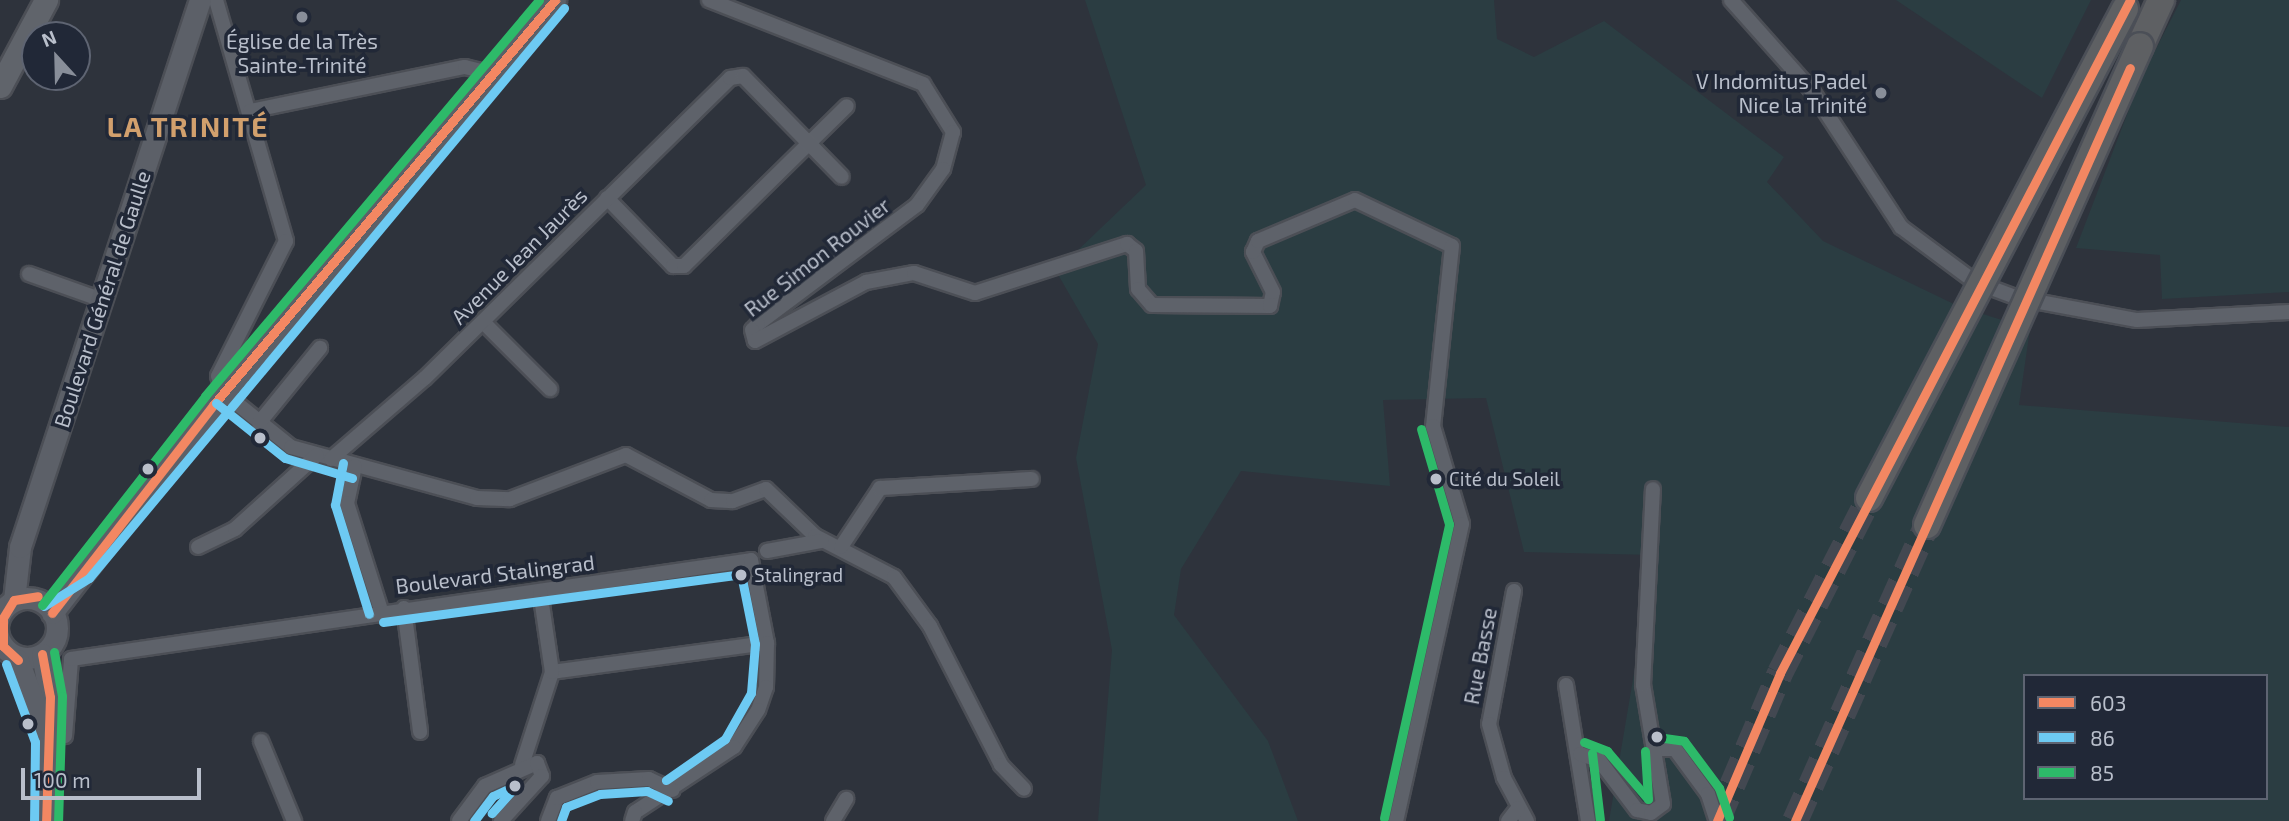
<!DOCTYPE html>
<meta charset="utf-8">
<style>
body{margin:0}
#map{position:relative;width:2289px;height:821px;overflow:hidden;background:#2e333c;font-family:"Exo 2",sans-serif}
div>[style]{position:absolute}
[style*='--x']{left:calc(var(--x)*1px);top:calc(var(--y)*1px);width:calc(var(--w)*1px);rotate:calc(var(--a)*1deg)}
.green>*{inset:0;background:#2b3d42}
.highway-tunnel>*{height:26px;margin-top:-13px;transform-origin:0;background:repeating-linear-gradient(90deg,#434851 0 26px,transparent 0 39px)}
.roads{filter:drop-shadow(2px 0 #4c4f56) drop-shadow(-2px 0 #4c4f56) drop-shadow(0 2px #4c4f56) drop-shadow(0 -2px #4c4f56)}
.street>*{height:14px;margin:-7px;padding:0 7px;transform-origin:7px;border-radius:7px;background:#5e626a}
.secondary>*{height:21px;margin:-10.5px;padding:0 10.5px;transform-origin:10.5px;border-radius:10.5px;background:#5c6068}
.secondary>.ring{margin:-10.5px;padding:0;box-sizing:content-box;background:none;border:21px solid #5c6068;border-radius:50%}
.primary>*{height:23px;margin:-11.5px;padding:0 11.5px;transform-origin:11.5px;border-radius:11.5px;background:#60646b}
.highway>*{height:26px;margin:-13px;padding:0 13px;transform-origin:13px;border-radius:13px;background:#5e6063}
.bridges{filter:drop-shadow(2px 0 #4b4f57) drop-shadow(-2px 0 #4b4f57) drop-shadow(0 2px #4b4f57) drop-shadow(0 -2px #4b4f57)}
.highway-bridge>*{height:26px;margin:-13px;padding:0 13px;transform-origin:13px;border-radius:13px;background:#5e6063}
.bus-1>*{height:9px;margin:-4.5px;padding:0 4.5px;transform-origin:4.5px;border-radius:4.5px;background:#f38762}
.bus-2>*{height:9px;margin:-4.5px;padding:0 4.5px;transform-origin:4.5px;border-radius:4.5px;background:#6dcaf3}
.bus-3>*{height:9px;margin:-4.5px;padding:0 4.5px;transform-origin:4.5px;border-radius:4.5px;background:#2dba69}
.dots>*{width:19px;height:19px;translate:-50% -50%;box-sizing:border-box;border:4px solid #212837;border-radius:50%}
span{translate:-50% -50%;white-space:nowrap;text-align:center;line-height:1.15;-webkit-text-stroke:7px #212837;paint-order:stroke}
.bus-label{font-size:19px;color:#b9bfcb}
.left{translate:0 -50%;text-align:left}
.poi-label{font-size:21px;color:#b9bfcb}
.right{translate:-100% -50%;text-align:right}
.street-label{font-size:21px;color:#b9bfcb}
.district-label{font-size:28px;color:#d2a06d;font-weight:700;letter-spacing:2px}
.legend{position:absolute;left:2023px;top:674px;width:245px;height:126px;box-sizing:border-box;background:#212837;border:2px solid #5e6472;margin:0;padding:9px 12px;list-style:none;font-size:21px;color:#b9bfcb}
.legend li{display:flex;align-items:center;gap:14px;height:35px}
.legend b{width:35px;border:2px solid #5e6472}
.north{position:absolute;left:21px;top:21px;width:70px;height:70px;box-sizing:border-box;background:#212837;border:2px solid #5e6472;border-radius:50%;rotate:338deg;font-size:19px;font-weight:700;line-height:28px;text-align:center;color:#b9bfcb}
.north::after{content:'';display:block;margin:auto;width:24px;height:32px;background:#888e99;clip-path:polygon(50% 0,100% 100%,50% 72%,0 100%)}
.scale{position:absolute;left:21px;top:768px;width:180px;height:32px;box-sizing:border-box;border:4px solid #b9bfcb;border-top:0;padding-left:9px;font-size:21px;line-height:24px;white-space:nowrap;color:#b9bfcb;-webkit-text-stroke:5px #212837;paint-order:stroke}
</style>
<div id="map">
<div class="green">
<i style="clip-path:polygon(evenodd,1085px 0,1494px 0,1497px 39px,1534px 57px,1604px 21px,1784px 157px,1767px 182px,1823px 241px,1958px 306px,2030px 329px,2019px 405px,2289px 427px,2289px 821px,1609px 821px,1654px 555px,1524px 552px,1486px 398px,1383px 400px,1390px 486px,1241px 471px,1181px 569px,1174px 615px,1268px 741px,1298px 821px,1098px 821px,1112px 650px,1076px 458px,1098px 344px,1056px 271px,1146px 185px,1085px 0,2025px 676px,2266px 676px,2266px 798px,2025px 798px,2025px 676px)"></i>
<i style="clip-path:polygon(1896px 0,2091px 0,2042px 98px)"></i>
<i style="clip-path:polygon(2181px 0,2289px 0,2289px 292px,2162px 299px,2160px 255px,2076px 248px,2141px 78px)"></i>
</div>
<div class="highway-tunnel">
<i style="--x:1717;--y:821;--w:161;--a:-66.9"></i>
<i style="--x:1780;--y:673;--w:196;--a:-63"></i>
<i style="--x:1795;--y:821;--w:324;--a:-66"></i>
</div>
<div class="roads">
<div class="street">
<i style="--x:216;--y:0;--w:251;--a:73.8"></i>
<i style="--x:286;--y:241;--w:151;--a:116.7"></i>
<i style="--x:218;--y:376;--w:18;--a:71"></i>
<i style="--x:224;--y:393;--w:86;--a:38.9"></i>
<i style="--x:291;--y:447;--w:193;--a:15.3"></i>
<i style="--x:477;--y:498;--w:33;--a:2"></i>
<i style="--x:510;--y:499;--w:124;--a:-20.8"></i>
<i style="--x:626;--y:455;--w:96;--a:27.9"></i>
<i style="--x:711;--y:500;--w:22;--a:3"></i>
<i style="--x:733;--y:501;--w:35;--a:-20"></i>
<i style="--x:766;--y:489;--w:68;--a:43.8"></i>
<i style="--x:815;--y:536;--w:89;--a:27.4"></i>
<i style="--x:894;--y:577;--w:61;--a:53.7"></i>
<i style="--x:930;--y:626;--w:156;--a:62.9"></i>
<i style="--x:1001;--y:765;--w:33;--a:46"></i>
<i style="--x:709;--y:0;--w:230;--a:21.4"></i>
<i style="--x:923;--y:84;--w:57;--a:58"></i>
<i style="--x:953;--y:132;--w:38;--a:105"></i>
<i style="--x:943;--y:169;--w:44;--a:125.8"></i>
<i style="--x:917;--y:205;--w:199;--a:143.2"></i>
<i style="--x:758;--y:324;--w:8;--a:135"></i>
<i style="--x:752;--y:330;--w:11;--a:75"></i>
<i style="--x:755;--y:341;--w:126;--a:-28"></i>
<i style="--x:866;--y:282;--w:49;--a:-10.6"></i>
<i style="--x:914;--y:273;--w:64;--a:18.2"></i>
<i style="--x:975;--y:293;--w:160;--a:-17.9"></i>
<i style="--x:1127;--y:244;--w:11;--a:38"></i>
<i style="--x:1136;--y:251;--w:38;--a:87"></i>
<i style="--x:1138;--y:289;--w:21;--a:49"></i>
<i style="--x:1152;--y:305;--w:118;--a:0.5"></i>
<i style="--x:1270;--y:306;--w:14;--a:-78"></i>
<i style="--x:1273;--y:292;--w:45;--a:-116.6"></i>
<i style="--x:1253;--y:252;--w:12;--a:-66"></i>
<i style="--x:1258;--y:241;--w:105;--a:-22.9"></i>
<i style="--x:1355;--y:200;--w:107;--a:25.4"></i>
<i style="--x:1452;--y:246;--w:181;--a:96"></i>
<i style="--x:1433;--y:426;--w:102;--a:73.5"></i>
<i style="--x:1462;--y:524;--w:304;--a:102.5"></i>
<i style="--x:1731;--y:0;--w:122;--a:48.3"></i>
<i style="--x:1812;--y:91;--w:163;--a:56.8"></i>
<i style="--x:1901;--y:227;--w:92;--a:36.6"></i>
<i style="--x:1975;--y:282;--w:46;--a:20.4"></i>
<i style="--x:2018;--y:298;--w:121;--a:10.5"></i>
<i style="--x:2137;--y:320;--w:152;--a:-3"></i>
<i style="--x:250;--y:111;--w:219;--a:-11.6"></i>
<i style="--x:465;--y:67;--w:29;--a:14"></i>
<i style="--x:607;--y:198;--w:95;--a:45.9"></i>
<i style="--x:673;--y:266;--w:11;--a:0"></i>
<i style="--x:684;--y:266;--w:228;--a:-44.5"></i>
<i style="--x:29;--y:274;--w:77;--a:19.6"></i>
<i style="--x:483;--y:322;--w:95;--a:45"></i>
<i style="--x:259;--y:423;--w:97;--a:-50.9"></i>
<i style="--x:331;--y:459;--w:124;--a:-40.8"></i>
<i style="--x:425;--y:378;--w:428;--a:-44.5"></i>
<i style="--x:730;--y:78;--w:13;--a:-9"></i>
<i style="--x:743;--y:76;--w:141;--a:45.6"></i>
<i style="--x:355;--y:466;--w:38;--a:102"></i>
<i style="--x:347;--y:503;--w:112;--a:72.4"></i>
<i style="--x:198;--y:547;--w:41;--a:-25.9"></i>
<i style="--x:235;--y:529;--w:110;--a:-42.1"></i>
<i style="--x:841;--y:547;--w:71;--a:-56.5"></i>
<i style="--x:880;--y:488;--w:152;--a:-3.4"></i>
<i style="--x:767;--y:551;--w:56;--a:-10.3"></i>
<i style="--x:1514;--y:591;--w:135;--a:100.6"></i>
<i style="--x:1489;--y:724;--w:56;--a:74.5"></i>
<i style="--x:1504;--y:778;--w:49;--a:61.9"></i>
<i style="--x:404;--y:608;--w:125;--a:82.6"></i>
<i style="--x:552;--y:672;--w:217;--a:-7.7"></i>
<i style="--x:1566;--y:685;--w:138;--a:80.8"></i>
<i style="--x:47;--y:740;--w:18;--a:-13"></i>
<i style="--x:65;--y:736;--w:77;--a:-85.5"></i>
<i style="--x:71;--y:659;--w:687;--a:-8.28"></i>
<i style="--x:751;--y:560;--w:85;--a:79.1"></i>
<i style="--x:767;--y:643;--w:44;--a:91.3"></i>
<i style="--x:766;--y:687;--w:24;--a:109"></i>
<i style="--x:758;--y:710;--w:44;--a:123"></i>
<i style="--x:734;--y:747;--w:118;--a:146.7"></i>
<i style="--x:635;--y:812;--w:9;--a:108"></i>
<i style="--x:261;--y:741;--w:87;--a:67.6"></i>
<i style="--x:1657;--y:749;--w:18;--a:0"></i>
<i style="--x:1675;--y:749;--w:56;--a:53.7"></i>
<i style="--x:1708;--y:794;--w:28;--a:72"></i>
<i style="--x:1580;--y:754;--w:20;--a:18"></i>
<i style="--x:1599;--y:760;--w:63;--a:52.8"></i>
<i style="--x:1637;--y:810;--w:14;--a:12"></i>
<i style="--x:1651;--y:813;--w:15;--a:-37"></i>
<i style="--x:1663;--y:804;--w:121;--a:-99.5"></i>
<i style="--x:1643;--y:685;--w:196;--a:-87.1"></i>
<i style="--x:522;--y:765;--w:98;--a:-72.1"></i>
<i style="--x:552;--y:672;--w:82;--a:-98.4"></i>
<i style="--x:459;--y:821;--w:44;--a:-53.4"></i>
<i style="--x:485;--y:786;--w:57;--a:-23.9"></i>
<i style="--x:537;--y:763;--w:14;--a:69"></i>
<i style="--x:542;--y:776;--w:61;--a:132.3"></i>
<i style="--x:548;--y:821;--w:25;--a:-69"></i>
<i style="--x:557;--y:798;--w:43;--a:-21.8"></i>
<i style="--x:597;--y:782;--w:52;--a:-3.3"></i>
<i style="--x:649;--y:779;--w:26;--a:25"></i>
<i style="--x:833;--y:821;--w:26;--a:-59"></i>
<i style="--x:1508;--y:821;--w:16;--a:-52"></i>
</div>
<div class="secondary">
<i class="ring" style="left:-3px;top:598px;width:39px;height:39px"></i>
<i style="--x:14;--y:600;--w:53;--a:-83.5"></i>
<i style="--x:20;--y:547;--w:576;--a:-71.79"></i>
<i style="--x:52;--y:613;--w:264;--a:-52.2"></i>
<i style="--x:214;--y:404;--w:529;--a:-49.83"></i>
<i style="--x:42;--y:654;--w:44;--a:79.5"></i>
<i style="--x:50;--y:697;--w:124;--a:91.8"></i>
<i style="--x:18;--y:660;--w:72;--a:69.5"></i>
</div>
<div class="primary">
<i style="--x:0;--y:86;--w:98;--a:-61.9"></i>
</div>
<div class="highway">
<i style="--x:2140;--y:46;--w:51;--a:-65.5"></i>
</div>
</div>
<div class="bridges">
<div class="highway-bridge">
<i style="--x:1869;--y:498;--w:552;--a:-62.37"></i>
<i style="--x:1927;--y:525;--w:524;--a:-66.03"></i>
</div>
</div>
<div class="bus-1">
<i style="--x:52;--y:613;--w:264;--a:-52.2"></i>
<i style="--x:214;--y:404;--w:529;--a:-49.83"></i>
<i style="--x:42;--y:654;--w:44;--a:79.5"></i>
<i style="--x:50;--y:697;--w:124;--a:91.8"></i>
<i style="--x:18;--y:660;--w:21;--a:-137"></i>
<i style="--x:3;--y:646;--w:28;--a:-90"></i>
<i style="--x:3;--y:618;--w:21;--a:-59"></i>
<i style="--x:14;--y:600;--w:24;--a:-9"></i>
<i style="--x:1717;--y:821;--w:161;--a:-66.9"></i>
<i style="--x:1780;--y:673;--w:759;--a:-62.52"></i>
<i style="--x:1795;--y:821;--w:824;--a:-66.02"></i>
</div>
<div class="bus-2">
<i style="--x:216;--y:403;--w:88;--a:38.6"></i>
<i style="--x:285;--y:458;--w:70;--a:16.6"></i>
<i style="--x:343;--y:463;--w:43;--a:100.8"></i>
<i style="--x:335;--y:505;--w:114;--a:72.7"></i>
<i style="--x:44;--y:606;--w:53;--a:-31.9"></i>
<i style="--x:89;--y:578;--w:742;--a:-50.19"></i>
<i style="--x:383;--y:622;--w:361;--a:-7.6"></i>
<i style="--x:741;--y:574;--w:71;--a:78.7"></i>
<i style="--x:755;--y:644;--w:49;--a:94.7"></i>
<i style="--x:751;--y:693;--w:53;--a:119.5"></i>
<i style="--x:725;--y:739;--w:72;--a:145.2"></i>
<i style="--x:6;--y:664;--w:83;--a:69.6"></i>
<i style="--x:35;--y:742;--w:79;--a:90.7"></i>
<i style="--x:474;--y:821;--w:31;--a:-53"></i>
<i style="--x:493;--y:796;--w:26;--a:-25"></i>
<i style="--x:517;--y:785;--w:38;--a:132"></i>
<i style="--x:561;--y:821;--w:15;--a:-70"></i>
<i style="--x:566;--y:807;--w:36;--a:-21"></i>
<i style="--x:600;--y:794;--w:47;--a:-3.7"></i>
<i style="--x:647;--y:791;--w:23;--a:25"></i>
</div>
<div class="bus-3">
<i style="--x:42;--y:605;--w:265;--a:-52"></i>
<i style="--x:205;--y:396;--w:518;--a:-49.85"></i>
<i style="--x:54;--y:652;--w:45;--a:79.7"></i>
<i style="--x:62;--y:696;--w:125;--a:91.8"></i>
<i style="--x:1657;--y:737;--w:27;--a:8"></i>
<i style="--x:1684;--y:741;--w:59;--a:53.3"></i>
<i style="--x:1719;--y:788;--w:31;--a:71"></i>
<i style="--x:1584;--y:742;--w:25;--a:21"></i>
<i style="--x:1607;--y:751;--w:63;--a:49.5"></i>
<i style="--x:1648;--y:799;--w:48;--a:-93.6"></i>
<i style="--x:1592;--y:753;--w:67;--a:83.2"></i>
<i style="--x:1384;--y:818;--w:301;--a:-77.5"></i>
<i style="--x:1449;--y:524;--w:99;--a:-106.4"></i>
</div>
<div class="dots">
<i style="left:302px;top:17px;background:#888e99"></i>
<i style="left:1881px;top:93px;background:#888e99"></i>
<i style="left:260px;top:438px;background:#b9bfcb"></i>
<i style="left:148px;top:469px;background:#b9bfcb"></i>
<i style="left:1436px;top:479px;background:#b9bfcb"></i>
<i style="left:741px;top:575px;background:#b9bfcb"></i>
<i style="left:28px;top:724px;background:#b9bfcb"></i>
<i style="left:1657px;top:737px;background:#b9bfcb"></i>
<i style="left:515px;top:786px;background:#b9bfcb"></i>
</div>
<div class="bus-label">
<span class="left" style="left:1449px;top:479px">Cité du Soleil</span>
<span class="left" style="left:754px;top:575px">Stalingrad</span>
</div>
<div class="poi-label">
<span style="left:302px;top:53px">Église de la Très<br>Sainte-Trinité</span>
<span class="right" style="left:1867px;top:93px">V Indomitus Padel<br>Nice la Trinité</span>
</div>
<div class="street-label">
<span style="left:519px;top:256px;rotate:-45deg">Avenue Jean Jaurès</span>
<span style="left:817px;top:257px;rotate:-38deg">Rue Simon Rouvier</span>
<span style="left:102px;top:299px;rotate:-72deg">Boulevard Général de Gaulle</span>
<span style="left:495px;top:574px;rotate:-7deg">Boulevard Stalingrad</span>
<span style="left:1480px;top:656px;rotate:-79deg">Rue Basse</span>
</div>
<div class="district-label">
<span style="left:188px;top:126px">LA TRINITÉ</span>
</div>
<ul class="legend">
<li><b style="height:9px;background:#f38762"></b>603</li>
<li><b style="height:9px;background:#6dcaf3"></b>86</li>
<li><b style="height:9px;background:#2dba69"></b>85</li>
</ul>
<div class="north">N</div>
<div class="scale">100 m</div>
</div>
